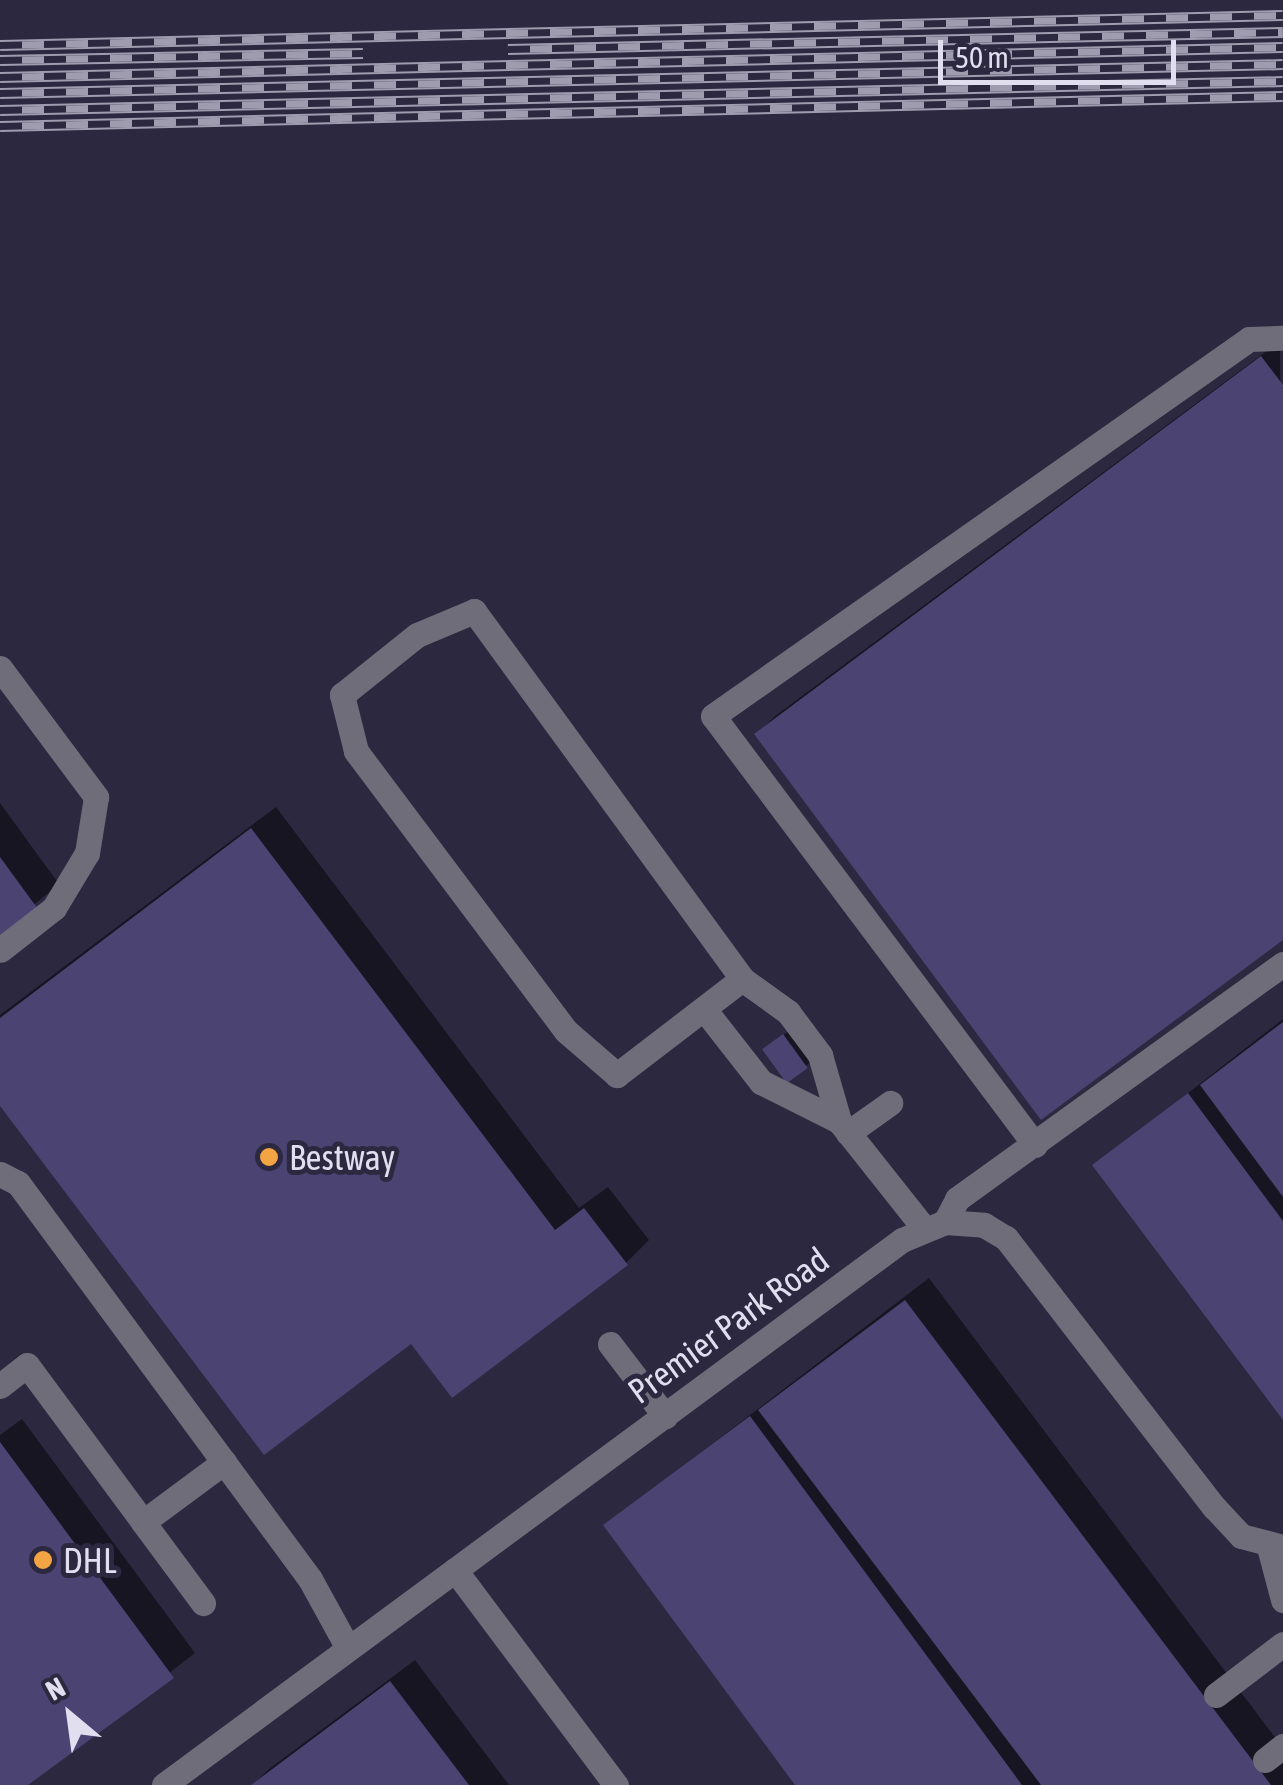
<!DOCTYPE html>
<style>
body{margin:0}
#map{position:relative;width:1283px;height:1785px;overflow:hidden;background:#2c2840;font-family:"Asap Condensed",sans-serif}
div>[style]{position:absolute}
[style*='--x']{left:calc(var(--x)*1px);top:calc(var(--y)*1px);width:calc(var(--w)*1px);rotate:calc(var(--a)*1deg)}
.shadow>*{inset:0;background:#0007}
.building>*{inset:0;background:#4b4371;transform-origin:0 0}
.minor>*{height:25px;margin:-12.5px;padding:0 12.5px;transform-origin:12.5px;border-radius:12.5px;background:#6e6d79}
.rail>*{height:11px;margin-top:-5.5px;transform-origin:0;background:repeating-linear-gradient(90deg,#2c2840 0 22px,#9e9cae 0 44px);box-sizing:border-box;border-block:2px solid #9e9cae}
.dots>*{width:28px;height:28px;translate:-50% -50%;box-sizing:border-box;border:5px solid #2c2840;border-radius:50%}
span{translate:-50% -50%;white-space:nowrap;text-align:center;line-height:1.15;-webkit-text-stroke:10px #2c2840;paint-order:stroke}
.poi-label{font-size:35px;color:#e1dfef}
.left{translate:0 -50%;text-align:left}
.street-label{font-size:35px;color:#e1dfef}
.north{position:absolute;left:20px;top:1665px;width:100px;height:100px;-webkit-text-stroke:8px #2c2840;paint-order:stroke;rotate:331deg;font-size:28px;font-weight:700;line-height:40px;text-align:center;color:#e1dfef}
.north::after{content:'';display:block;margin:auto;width:35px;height:45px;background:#e1dfef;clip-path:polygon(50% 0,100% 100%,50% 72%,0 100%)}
.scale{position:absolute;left:938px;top:40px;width:238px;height:45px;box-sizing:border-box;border:5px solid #e1dfef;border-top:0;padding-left:12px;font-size:30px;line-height:35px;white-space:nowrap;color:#e1dfef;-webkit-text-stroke:8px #2c2840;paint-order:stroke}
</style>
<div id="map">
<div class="shadow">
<i style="clip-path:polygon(1280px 341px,1283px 937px,757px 734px,775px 716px)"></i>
<i style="clip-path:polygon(0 803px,59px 884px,0 933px)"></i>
<i style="clip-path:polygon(276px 807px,579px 1208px,608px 1187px,649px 1240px,626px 1263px,411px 1341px,0 1102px,0 1015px)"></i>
<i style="clip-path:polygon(1283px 1019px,1283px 1416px,1096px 1165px)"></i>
<i style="clip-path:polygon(789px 1031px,812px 1061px,788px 1080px,770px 1045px)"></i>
<i style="clip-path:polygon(929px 1278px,1283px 1748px,1283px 1785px,798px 1785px,606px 1525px)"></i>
<i style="clip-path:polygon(22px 1419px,195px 1653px,24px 1785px,0 1785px,0 1435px)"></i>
<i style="clip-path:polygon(415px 1660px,509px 1785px,253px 1785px,269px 1769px)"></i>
</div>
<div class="building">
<i style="clip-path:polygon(1261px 356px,1283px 385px,1283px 940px,1041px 1120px,754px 734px)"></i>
<i style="clip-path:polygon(251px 828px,555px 1230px,584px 1208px,628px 1265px,452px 1398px,411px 1344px,264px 1455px,0 1106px,0 1018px)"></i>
<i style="clip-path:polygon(0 857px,38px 909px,0 936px)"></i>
<i style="clip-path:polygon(1283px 1022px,1283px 1197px,1200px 1085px)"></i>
<i style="left:783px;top:1034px;width:42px;height:26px;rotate:54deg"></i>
<i style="clip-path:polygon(1188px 1093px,1283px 1221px,1283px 1420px,1092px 1165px)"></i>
<i style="clip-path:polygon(905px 1300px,1271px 1785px,1041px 1785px,758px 1410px)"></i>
<i style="clip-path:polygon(750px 1416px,1022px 1785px,795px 1785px,603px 1525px)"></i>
<i style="clip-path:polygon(0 1442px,174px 1678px,28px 1785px,0 1785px)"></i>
<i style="clip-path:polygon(390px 1681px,469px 1785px,251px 1785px)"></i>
</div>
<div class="minor">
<i style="--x:0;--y:668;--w:161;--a:53.3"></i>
<i style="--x:96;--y:797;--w:57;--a:99.1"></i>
<i style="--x:87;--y:853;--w:64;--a:121"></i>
<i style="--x:54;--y:908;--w:68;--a:142.1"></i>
<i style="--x:742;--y:979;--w:158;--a:142.5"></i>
<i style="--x:617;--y:1075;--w:67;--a:-139.2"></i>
<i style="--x:566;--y:1031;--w:350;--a:-126.9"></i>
<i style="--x:356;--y:751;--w:58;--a:-104"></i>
<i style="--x:342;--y:695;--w:96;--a:-38.7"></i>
<i style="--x:417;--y:635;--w:62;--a:-22.8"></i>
<i style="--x:474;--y:611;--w:455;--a:53.9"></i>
<i style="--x:742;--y:979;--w:57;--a:35.7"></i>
<i style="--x:788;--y:1012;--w:54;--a:53.3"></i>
<i style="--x:820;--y:1055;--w:69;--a:73.9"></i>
<i style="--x:839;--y:1121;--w:135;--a:51.6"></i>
<i style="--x:704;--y:1009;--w:93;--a:52"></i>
<i style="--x:761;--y:1082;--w:87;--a:26.6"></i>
<i style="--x:848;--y:1133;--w:52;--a:-35.5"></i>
<i style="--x:1035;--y:1145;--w:536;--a:-126.89"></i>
<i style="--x:713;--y:716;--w:655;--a:-35.12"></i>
<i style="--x:1249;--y:339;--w:34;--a:-2"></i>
<i style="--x:0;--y:1174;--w:20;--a:27"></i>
<i style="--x:18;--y:1183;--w:492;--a:53.6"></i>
<i style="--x:310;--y:1579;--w:79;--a:61.2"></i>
<i style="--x:945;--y:1222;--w:26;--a:-62"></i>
<i style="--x:957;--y:1199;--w:402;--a:-35.8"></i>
<i style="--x:610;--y:1344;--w:91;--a:52.6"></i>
<i style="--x:0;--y:1386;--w:34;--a:-38"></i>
<i style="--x:27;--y:1365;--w:195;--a:53.5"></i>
<i style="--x:143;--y:1522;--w:101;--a:-36.5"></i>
<i style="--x:143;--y:1522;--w:101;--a:53.5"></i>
<i style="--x:1269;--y:1547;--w:55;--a:75.2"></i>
<i style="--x:455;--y:1570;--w:269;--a:53.2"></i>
<i style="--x:1216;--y:1695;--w:84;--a:-37.3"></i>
<i style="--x:1265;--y:1760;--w:23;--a:-38"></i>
<i style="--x:164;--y:1785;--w:917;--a:-36.45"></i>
<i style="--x:902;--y:1240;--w:47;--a:-22.7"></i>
<i style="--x:945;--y:1222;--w:39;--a:4"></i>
<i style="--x:984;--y:1225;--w:26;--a:31"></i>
<i style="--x:1006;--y:1238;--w:341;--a:52.3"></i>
<i style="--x:1215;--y:1508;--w:38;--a:47"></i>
<i style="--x:1241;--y:1536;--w:43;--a:14.7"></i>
</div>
<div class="rail">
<i style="--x:0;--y:45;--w:1283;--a:-1.34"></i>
<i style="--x:508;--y:49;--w:775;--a:-1.26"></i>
<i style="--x:0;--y:60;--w:363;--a:-1.1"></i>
<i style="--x:0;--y:77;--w:1283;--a:-1.34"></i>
<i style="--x:0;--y:93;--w:1283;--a:-1.29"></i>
<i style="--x:0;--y:110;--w:1283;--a:-1.29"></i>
<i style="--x:0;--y:126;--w:1283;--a:-1.34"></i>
</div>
<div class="dots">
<i style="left:269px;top:1157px;background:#f2a542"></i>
<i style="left:43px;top:1560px;background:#f2a542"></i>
</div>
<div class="poi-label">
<span class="left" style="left:289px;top:1157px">Bestway</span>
<span class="left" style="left:63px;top:1560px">DHL</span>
</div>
<div class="street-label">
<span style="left:728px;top:1325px;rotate:-36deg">Premier Park Road</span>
</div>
<div class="north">N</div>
<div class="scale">50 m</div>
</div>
